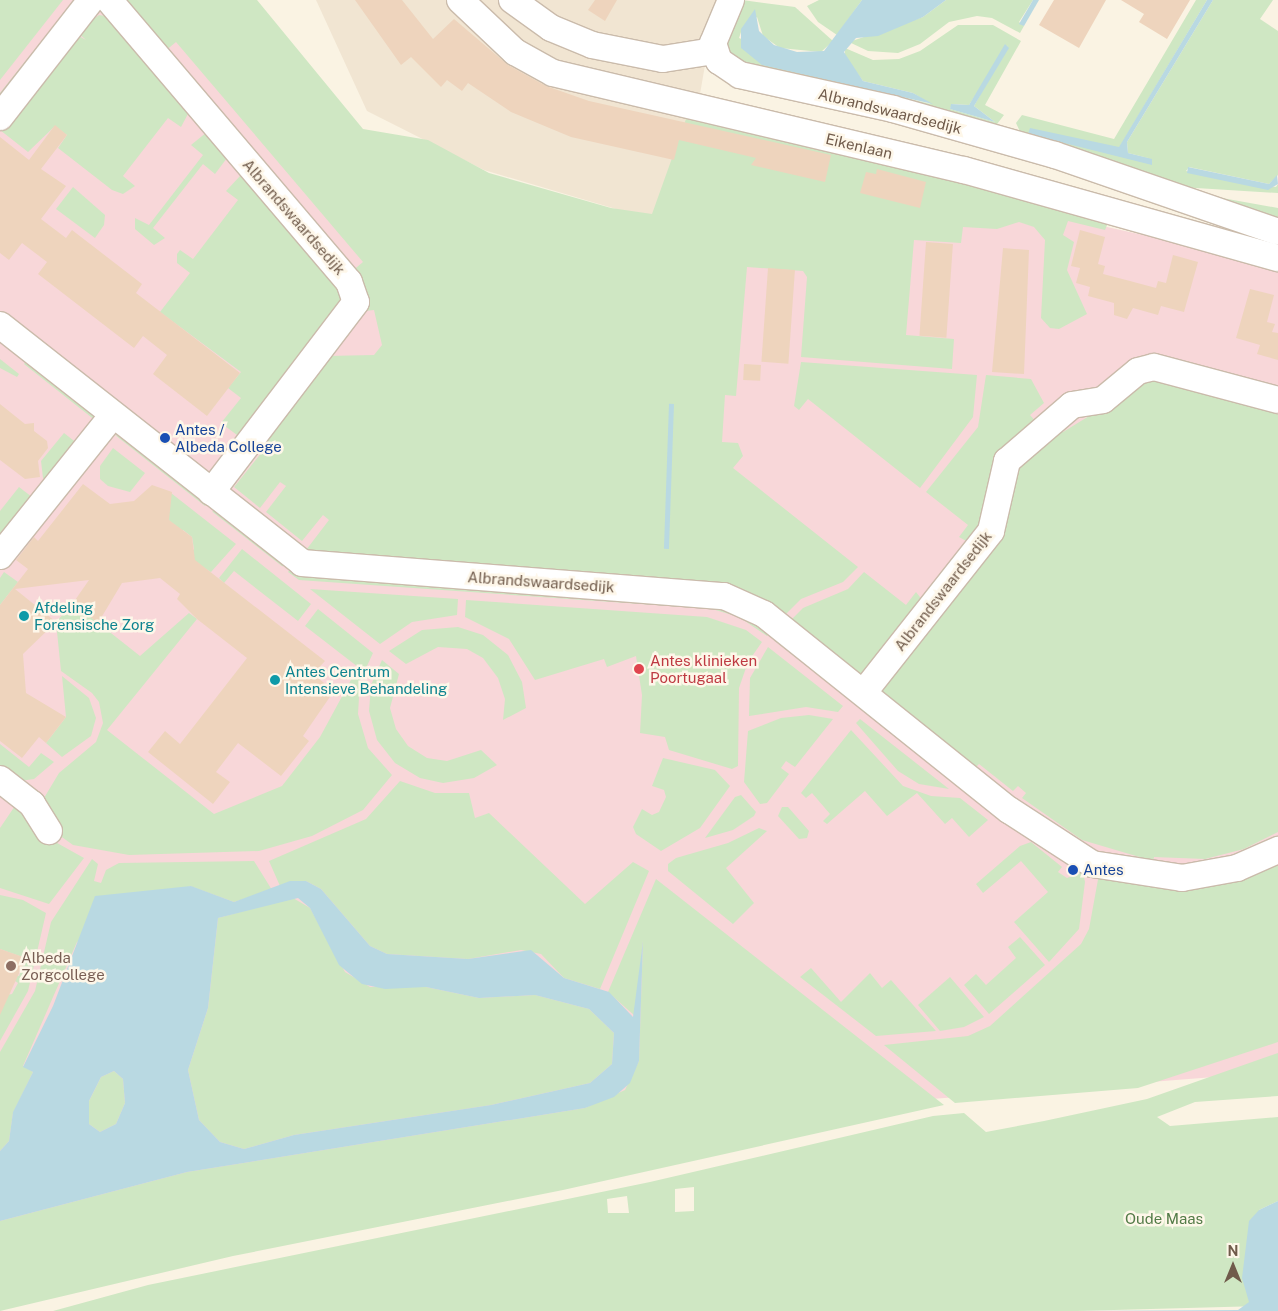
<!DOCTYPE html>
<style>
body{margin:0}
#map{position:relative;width:1278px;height:1311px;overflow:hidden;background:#faf3e3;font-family:"Public Sans",sans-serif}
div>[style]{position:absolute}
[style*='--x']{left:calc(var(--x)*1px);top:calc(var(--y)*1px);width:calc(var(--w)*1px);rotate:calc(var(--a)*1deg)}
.residential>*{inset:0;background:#f1e5d2}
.medical>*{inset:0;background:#f8d7d9}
.green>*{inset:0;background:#cfe7c3;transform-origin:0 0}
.water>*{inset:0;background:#b9d9e2;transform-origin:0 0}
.building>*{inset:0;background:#eed4bd;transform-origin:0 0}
.roads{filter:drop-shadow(1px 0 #cabbab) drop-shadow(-1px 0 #cabbab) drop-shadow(0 1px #cabbab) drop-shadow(0 -1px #cabbab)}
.minor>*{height:26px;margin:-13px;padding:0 13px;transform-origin:13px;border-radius:13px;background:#fff}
.dots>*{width:14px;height:14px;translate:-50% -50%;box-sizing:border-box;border:2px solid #fef7e9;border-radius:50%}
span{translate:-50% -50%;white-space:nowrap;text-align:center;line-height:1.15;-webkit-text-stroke:5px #fef7e9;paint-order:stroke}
.street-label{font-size:15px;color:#705b4b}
.transit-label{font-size:15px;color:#164399}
.left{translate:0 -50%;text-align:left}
.culture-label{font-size:15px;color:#0d838f}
.health-label{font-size:15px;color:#be3a42}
.education-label{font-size:15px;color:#785e54}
.park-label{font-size:15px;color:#537b47}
.north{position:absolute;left:1208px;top:1241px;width:50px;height:50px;-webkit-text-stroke:4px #fef7e9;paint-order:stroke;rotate:0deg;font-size:14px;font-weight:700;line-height:20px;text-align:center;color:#705b4b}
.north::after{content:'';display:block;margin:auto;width:18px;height:22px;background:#705b4b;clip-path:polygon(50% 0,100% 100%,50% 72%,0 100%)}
</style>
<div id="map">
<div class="residential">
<i style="clip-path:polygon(316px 0,727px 0,712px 25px,684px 186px,653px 220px,484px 170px,367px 111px)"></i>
</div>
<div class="medical">
<i style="clip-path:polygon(0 0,255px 0,365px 136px,653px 228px,972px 197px,1278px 265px,1278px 1072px,817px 1108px,0 1284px)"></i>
</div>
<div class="green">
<i style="clip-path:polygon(0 0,63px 0,0 80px)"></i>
<i style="clip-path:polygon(74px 0,80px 0,0 97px,0 93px)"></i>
<i style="clip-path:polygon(122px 0,257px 0,363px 129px,428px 140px,489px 173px,611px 208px,652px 214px,686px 119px,1110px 218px,1105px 230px,1068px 221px,1063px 235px,1074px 242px,1067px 270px,1087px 314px,1059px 329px,1050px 328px,1041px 318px,1045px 240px,1034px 227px,1019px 222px,997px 229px,963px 227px,961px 243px,914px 240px,906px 335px,954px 339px,952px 369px,801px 357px,807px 277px,803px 271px,747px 267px,736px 396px,725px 395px,722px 442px,738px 443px,743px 456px,733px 468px,858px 567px,843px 582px,801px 599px,782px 618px,763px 604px,303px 554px,329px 520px,323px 515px,302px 541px,266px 512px,286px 486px,280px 482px,260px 508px,234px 487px,262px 452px,254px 445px,326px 356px,374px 355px,382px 345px,374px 310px,365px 311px,351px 272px,363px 262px,176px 42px,164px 52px)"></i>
<i style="clip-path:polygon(evenodd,742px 0,795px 7px,833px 41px,821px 52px,780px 48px,763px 36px,757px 17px,742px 29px,739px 38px,849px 84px,931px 104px,913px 93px,863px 81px,845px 56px,845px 48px,873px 60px,899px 59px,920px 51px,958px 25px,993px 25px,1021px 41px,985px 105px,1004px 115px,994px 128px,736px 61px,726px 47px,726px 29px,742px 0,1008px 45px,974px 106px,995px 122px,950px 109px,952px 104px,969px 105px,1008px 45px)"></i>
<i style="clip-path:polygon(819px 0,862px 0,837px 35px,818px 22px,807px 6px)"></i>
<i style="clip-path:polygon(946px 0,1033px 0,1019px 22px,1024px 26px,1020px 33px,992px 18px,977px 16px,949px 22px,920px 44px,898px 53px,868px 51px,849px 42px,923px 17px)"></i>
<i style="clip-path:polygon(1196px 0,1207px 0,1119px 148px,1027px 132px,1152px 159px,1128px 153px,1127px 142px,1213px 0,1273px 0,1260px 19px,1278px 31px,1278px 175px,1269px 184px,1189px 167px,1186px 171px,1276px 187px,1278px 184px,1278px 193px,1180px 187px,1023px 138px,1016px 123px,1022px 115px,1114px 139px)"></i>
<i style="clip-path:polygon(99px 15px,105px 16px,189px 112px,181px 127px,168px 118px,123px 176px,135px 186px,123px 194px,112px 190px,58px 148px,67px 135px,55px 126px,28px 152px,0 130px,75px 34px,86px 40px,77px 32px)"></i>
<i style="clip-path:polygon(207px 132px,227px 158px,215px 174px,203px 164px,153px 228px,165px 238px,154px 245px,135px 229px,135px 218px,149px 225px,203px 155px,191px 145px)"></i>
<i style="clip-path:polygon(241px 175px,345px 290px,348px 302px,241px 438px,221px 423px,241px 398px,228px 388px,241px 372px,160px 312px,190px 273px,177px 263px,177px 254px,180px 250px,193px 259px,238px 200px,226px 191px)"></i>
<i style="clip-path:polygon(73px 187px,105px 215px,104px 225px,95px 238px,56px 209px)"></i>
<i style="clip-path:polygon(1211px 196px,1278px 208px,1278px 221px)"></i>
<i style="clip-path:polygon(0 359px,19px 374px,17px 377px,0 368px)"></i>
<i style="clip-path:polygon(28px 359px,96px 412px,96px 421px,24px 364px)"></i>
<i style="clip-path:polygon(801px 362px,977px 375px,973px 417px,920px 488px,808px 399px,799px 410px,794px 406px)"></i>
<i style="clip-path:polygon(986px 375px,1031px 379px,1044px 403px,1030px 415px,1038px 424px,995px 461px,988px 522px,968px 542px,959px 537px,968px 525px,926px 492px,978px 427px)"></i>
<i style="clip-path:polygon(1143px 375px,1278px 406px,1278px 832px,1244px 849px,1205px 859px,1154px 857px,1153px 861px,1082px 840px,1022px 798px,1026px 793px,1018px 786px,1013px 791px,979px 764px,974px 769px,879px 695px,955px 597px,1007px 481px,1052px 432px,1063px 432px,1112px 402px)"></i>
<i style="clip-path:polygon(64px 433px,78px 444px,49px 483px,43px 478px,41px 461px)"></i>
<i style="clip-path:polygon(115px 435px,126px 437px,209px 502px,205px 506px)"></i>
<i style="clip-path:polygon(113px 448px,145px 473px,130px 492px,108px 486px,100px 479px,100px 466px)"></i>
<i style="clip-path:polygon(19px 487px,32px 497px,0 538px,0 511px)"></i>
<i style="clip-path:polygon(171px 493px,236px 544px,211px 572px,187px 558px,194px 549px,192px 537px,183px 530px,177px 538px,171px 533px,167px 505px)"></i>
<i style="left:216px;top:507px;width:89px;height:6px;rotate:38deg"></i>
<i style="clip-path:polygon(242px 549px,311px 604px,298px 621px,234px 571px,224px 583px,219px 578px)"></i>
<i style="clip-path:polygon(292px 567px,716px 604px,771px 631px,767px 636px,739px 617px,712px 609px,299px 580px,288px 572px)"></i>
<i style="clip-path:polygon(4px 572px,18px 582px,0 605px,0 578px)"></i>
<i style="clip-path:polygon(864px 572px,906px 605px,916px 592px,923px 601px,864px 680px,788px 623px,803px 608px,848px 589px)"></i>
<i style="clip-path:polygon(310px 589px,458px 599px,457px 615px,412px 622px,380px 644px)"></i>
<i style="clip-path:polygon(466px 600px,707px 617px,746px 630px,762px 642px,748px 662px,739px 688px,738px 766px,732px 769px,669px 750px,665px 737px,640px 733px,642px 695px,636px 656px,607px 667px,604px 659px,535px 680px,509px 639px,465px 617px)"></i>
<i style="clip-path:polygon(73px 603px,140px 656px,189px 613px,197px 619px,107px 730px,214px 814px,282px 786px,320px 737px,358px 667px,305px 626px,318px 609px,373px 653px,360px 681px,358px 714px,368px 748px,392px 775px,363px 810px,312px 836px,259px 851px,129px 855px,73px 845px,59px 835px,44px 798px,59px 773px,96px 742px,103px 723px,99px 702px,92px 693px,61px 671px,56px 622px)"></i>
<i style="clip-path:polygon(458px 627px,483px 635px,508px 655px,522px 682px,526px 708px,503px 720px,505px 699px,498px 678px,483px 658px,467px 649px,438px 647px,406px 664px,389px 651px,422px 630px)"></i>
<i style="left:778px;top:636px;width:94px;height:6px;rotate:38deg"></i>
<i style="clip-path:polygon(768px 647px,843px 706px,838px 712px,806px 707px,749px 716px,750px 678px)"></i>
<i style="clip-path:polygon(382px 660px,399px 674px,390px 708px,396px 729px,408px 746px,427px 758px,447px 761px,481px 750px,497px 765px,474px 778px,443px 783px,420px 778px,395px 763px,377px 740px,369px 711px,371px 685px)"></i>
<i style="clip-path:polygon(62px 676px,89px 698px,96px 718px,91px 736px,62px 757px,46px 743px,66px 717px)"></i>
<i style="clip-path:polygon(809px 715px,833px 719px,795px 767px,786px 761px,781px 768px,789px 774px,767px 803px,760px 804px,744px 782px,748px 731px,781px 718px)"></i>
<i style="clip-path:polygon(860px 719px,949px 789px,919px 784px,898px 771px,856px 723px)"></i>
<i style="clip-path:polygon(851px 730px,903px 786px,931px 796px,960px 798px,988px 820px,969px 837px,952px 818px,945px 824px,917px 793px,887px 816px,865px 791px,827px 824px,823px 821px,830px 814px,812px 793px,806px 798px,801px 793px)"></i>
<i style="clip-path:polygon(0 744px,29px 767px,41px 753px,54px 762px,34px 779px,20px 781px,0 768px)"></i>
<i style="clip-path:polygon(663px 758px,715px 770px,730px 786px,700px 828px,661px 851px,636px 834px,633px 827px,642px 809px,652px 815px,659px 812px,666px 797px,664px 790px,652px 786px)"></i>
<i style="clip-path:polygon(400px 781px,435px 793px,469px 793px,475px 818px,489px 813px,585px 904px,633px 862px,649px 871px,600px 989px,564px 978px,541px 954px,521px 950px,468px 959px,387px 954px,370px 946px,321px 889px,306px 881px,280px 886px,269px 861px,366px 819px)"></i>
<i style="clip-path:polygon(741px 795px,756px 812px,754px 816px,733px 830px,705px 838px,735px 797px)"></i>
<i style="clip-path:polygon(17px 803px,32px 829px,84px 858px,49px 904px,0 888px,0 828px)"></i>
<i style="clip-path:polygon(782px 807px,788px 807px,809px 831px,807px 838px,799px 839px,778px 816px)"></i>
<i style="clip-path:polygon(759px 828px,767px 831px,726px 868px,754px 903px,733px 924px,668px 871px,668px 864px,676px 858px,728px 843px)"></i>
<i style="clip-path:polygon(1031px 842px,1062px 867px,1058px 872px,1067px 878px,1083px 872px,1085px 882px,1079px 929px,1049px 962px,1014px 922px,1048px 892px,1021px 861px,983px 893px,976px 884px,1020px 846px)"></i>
<i style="clip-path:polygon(92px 859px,98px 864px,94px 881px,101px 883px,106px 870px,119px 863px,254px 861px,272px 890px,234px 902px,190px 886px,77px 942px,23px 1066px,33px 1072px,13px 1113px,9px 1141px,0 1151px,0 1052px,35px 991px,51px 922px)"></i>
<i style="clip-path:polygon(1278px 859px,1278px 1042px,1138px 1088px,955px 1103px,884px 1045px,968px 1036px,990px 1026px,1081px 944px,1089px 929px,1099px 874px)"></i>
<i style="clip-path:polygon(656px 879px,944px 1105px,563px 1190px,233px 1256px,0 1311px,0 1221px,187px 1172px,585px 1108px,625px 1090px,639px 1061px,643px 941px,635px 1016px,608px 992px)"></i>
<i style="clip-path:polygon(0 895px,23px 900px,46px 913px,28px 991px,0 1041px,0 996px,12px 994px,18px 983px,12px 979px,14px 975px,19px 976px,25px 958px,0 949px)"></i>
<i style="clip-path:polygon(293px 898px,310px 908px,345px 972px,370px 987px,426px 987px,479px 998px,535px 995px,589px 1009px,614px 1033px,612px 1064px,590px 1083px,491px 1105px,294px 1135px,244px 1149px,220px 1142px,199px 1120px,188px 1070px,208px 1008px,218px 918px)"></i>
<i style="clip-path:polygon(1020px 937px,1045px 965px,989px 1014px,964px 985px,976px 974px,986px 985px,1016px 958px,1008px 947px)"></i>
<i style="clip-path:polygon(811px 968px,841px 1002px,870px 973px,882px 988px,891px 980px,936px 1031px,876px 1036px,800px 977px)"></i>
<i style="clip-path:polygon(950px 977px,984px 1017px,964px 1027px,940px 1031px,918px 1005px)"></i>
<i style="clip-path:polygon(evenodd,1278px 1053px,1278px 1096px,1195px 1102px,1157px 1117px,1170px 1126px,1278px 1117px,1278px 1201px,1259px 1210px,1261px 1306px,1077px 1311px,53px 1311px,148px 1285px,650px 1182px,933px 1116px,964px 1113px,986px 1132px,1044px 1121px,1147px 1099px,1278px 1053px,694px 1187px,694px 1211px,675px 1212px,675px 1189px,694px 1187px,1278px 1053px,627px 1196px,629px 1213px,608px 1213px,607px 1199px,627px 1196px)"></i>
<i style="clip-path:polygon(114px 1071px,123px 1079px,125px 1103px,116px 1124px,100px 1132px,89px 1124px,89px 1101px,101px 1077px)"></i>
</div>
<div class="water">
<i style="clip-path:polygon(862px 0,946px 0,923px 17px,878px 36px,856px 38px,844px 52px,863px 81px,913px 93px,933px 104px,762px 65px,741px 48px,741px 29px,755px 9px,759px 31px,774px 45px,797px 52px,824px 51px)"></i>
<i style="clip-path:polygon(1033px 0,1039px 0,1024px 26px,1019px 24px)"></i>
<i style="clip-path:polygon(1207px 0,1213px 0,1127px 142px,1128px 153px,1152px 159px,1152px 165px,1028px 134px,1030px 128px,1119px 147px)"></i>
<i style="clip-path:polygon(1005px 44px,1009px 48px,974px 106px,995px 122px,950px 109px,951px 104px,969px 105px)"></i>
<i style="clip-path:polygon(1188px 167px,1269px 184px,1277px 175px,1278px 184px,1268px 190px,1187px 173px)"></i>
<i style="left:674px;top:404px;width:145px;height:5px;rotate:92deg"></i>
<i style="clip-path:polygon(evenodd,290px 881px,306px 881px,321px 889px,370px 946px,387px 954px,468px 959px,531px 950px,564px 978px,609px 992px,633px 1017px,643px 941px,639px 1061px,630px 1083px,614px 1097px,585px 1108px,187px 1172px,0 1221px,0 1151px,9px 1141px,13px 1112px,33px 1072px,23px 1067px,53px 1006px,95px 896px,191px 886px,234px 902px,290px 881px,298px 898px,310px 908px,339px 965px,362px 984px,385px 989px,426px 987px,479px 998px,535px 995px,589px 1009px,614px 1033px,612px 1064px,590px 1083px,491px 1105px,294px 1135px,244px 1149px,220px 1142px,199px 1120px,188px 1070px,208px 1008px,218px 918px,298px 898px,290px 881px,114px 1071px,123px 1079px,125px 1103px,116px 1124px,100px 1132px,89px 1124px,89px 1101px,101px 1077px,114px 1071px)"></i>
<i style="clip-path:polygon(1278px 1201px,1278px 1311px,1077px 1311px,1238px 1310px,1249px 1302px,1242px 1278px,1249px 1221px,1259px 1210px)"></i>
</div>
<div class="building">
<i style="clip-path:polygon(355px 0,402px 0,433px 39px,454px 19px,508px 65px,546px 86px,589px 101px,831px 155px,825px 182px,751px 165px,756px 158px,679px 140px,674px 160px,571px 137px,511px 112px,468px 83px,462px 91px,447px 80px,441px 87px,411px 57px,401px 65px)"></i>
<i style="clip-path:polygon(595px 0,617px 0,605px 21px,588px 10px)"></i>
<i style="clip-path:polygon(1054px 0,1106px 0,1079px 48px,1039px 25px)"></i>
<i style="clip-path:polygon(1121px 0,1190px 0,1167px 39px,1139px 22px,1144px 14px)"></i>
<i style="clip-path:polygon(55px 125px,67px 135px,41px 169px,66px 186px,41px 219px,66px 238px,72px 230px,142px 284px,136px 293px,240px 373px,207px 416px,153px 374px,167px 355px,143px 336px,134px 348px,38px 274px,47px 262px,22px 243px,9px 260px,0 253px,0 137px,29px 160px)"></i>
<i style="clip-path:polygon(877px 169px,926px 182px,920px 208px,860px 193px,866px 172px,876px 174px)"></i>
<i style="clip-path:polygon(1080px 230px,1105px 237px,1098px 264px,1105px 266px,1103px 274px,1130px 281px,1156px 288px,1158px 281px,1166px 283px,1173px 255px,1198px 262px,1184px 312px,1161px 306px,1158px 315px,1133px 308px,1127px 319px,1114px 315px,1114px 303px,1088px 296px,1090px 287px,1076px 283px,1080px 268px,1071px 266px)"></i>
<i style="left:926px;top:242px;width:27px;height:94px;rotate:4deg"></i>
<i style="clip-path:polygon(1003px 248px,1029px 250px,1024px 374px,992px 372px)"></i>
<i style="left:768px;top:268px;width:27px;height:94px;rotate:4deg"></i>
<i style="clip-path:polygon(1250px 289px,1274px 295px,1267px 322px,1275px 324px,1272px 332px,1278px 333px,1278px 360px,1257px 354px,1260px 345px,1236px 338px)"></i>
<i style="left:744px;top:364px;width:17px;height:16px;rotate:3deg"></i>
<i style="clip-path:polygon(0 404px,25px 424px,34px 423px,34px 431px,47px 441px,48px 448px,38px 461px,40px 477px,25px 479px,0 460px)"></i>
<i style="clip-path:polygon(83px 484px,110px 504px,134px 501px,152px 485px,172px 492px,169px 520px,192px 537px,195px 560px,325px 661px,313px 674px,334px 691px,303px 736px,309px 741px,281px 776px,238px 743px,216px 772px,230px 782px,213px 804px,148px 752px,165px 731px,180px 744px,247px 658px,197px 619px,177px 599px,180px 594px,160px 578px,122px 583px,98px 623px,73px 603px,89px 580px,15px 589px,56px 622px,23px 654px,26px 693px,66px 717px,46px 743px,39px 737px,22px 758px,0 741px,0 605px,28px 569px,16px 560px,34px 537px,38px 541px)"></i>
<i style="clip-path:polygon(0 949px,26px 958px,0 1015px)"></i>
</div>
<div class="roads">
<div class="minor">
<i style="--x:109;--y:0;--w:370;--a:49.6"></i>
<i style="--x:349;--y:282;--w:21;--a:71"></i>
<i style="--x:356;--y:302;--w:239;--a:127.3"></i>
<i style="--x:460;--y:0;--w:76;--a:43.4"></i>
<i style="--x:515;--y:52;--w:43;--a:28.9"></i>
<i style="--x:553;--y:73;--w:422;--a:13.3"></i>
<i style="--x:964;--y:170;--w:326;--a:15.7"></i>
<i style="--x:512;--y:0;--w:48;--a:35.7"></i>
<i style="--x:551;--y:28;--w:44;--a:22.5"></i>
<i style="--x:592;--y:45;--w:72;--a:11.2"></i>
<i style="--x:663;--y:59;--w:52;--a:-8.9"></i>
<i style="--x:731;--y:0;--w:47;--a:112.7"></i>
<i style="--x:713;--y:43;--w:19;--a:72"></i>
<i style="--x:719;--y:61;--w:25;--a:34"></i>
<i style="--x:740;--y:75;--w:157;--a:12.5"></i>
<i style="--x:893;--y:109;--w:168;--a:15.9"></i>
<i style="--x:1055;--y:155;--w:236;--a:19"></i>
<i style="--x:0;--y:117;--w:148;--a:-52.1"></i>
<i style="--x:0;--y:325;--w:385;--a:38.2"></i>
<i style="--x:302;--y:563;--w:423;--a:4.5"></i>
<i style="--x:724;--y:596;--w:44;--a:24.2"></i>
<i style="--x:764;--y:614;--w:314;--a:38.7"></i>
<i style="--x:1009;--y:810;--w:99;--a:33"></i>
<i style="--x:1092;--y:864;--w:91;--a:8.8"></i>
<i style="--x:1182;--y:878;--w:56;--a:-10.3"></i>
<i style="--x:1237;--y:868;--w:45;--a:-23.7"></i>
<i style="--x:0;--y:556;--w:181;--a:-51.3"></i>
<i style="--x:864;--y:692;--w:205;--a:-51.7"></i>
<i style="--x:991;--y:531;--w:72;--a:-77.1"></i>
<i style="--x:1007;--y:461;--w:86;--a:-40.7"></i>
<i style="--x:1072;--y:405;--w:31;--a:-9"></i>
<i style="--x:1103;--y:400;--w:45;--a:-39.6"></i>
<i style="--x:1138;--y:371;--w:16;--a:-14"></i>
<i style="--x:1154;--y:367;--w:128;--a:14.9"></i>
<i style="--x:0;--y:779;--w:41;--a:38"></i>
<i style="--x:32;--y:804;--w:32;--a:58"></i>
</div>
</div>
<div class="dots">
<i style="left:165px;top:438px;background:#1a4fb4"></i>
<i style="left:24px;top:616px;background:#0f9aa8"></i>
<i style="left:639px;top:669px;background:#e0444e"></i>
<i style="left:275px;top:680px;background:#0f9aa8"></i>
<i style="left:1073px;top:870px;background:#1a4fb4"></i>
<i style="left:11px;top:966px;background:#8d6e63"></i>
</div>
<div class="street-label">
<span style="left:890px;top:111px;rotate:14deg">Albrandswaardsedijk</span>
<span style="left:859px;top:146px;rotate:13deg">Eikenlaan</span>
<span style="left:294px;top:217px;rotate:49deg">Albrandswaardsedijk</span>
<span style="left:541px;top:582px;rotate:4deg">Albrandswaardsedijk</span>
<span style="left:943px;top:591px;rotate:-52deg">Albrandswaardsedijk</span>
</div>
<div class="transit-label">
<span class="left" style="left:175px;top:438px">Antes /<br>Albeda College</span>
<span class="left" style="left:1083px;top:870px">Antes</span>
</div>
<div class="culture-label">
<span class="left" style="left:34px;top:616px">Afdeling<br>Forensische Zorg</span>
<span class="left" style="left:285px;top:680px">Antes Centrum<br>Intensieve Behandeling</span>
</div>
<div class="health-label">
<span class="left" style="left:650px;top:669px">Antes klinieken<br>Poortugaal</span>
</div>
<div class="education-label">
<span class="left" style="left:21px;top:966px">Albeda<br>Zorgcollege</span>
</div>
<div class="park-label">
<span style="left:1164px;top:1219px">Oude Maas</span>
</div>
<div class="north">N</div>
</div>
